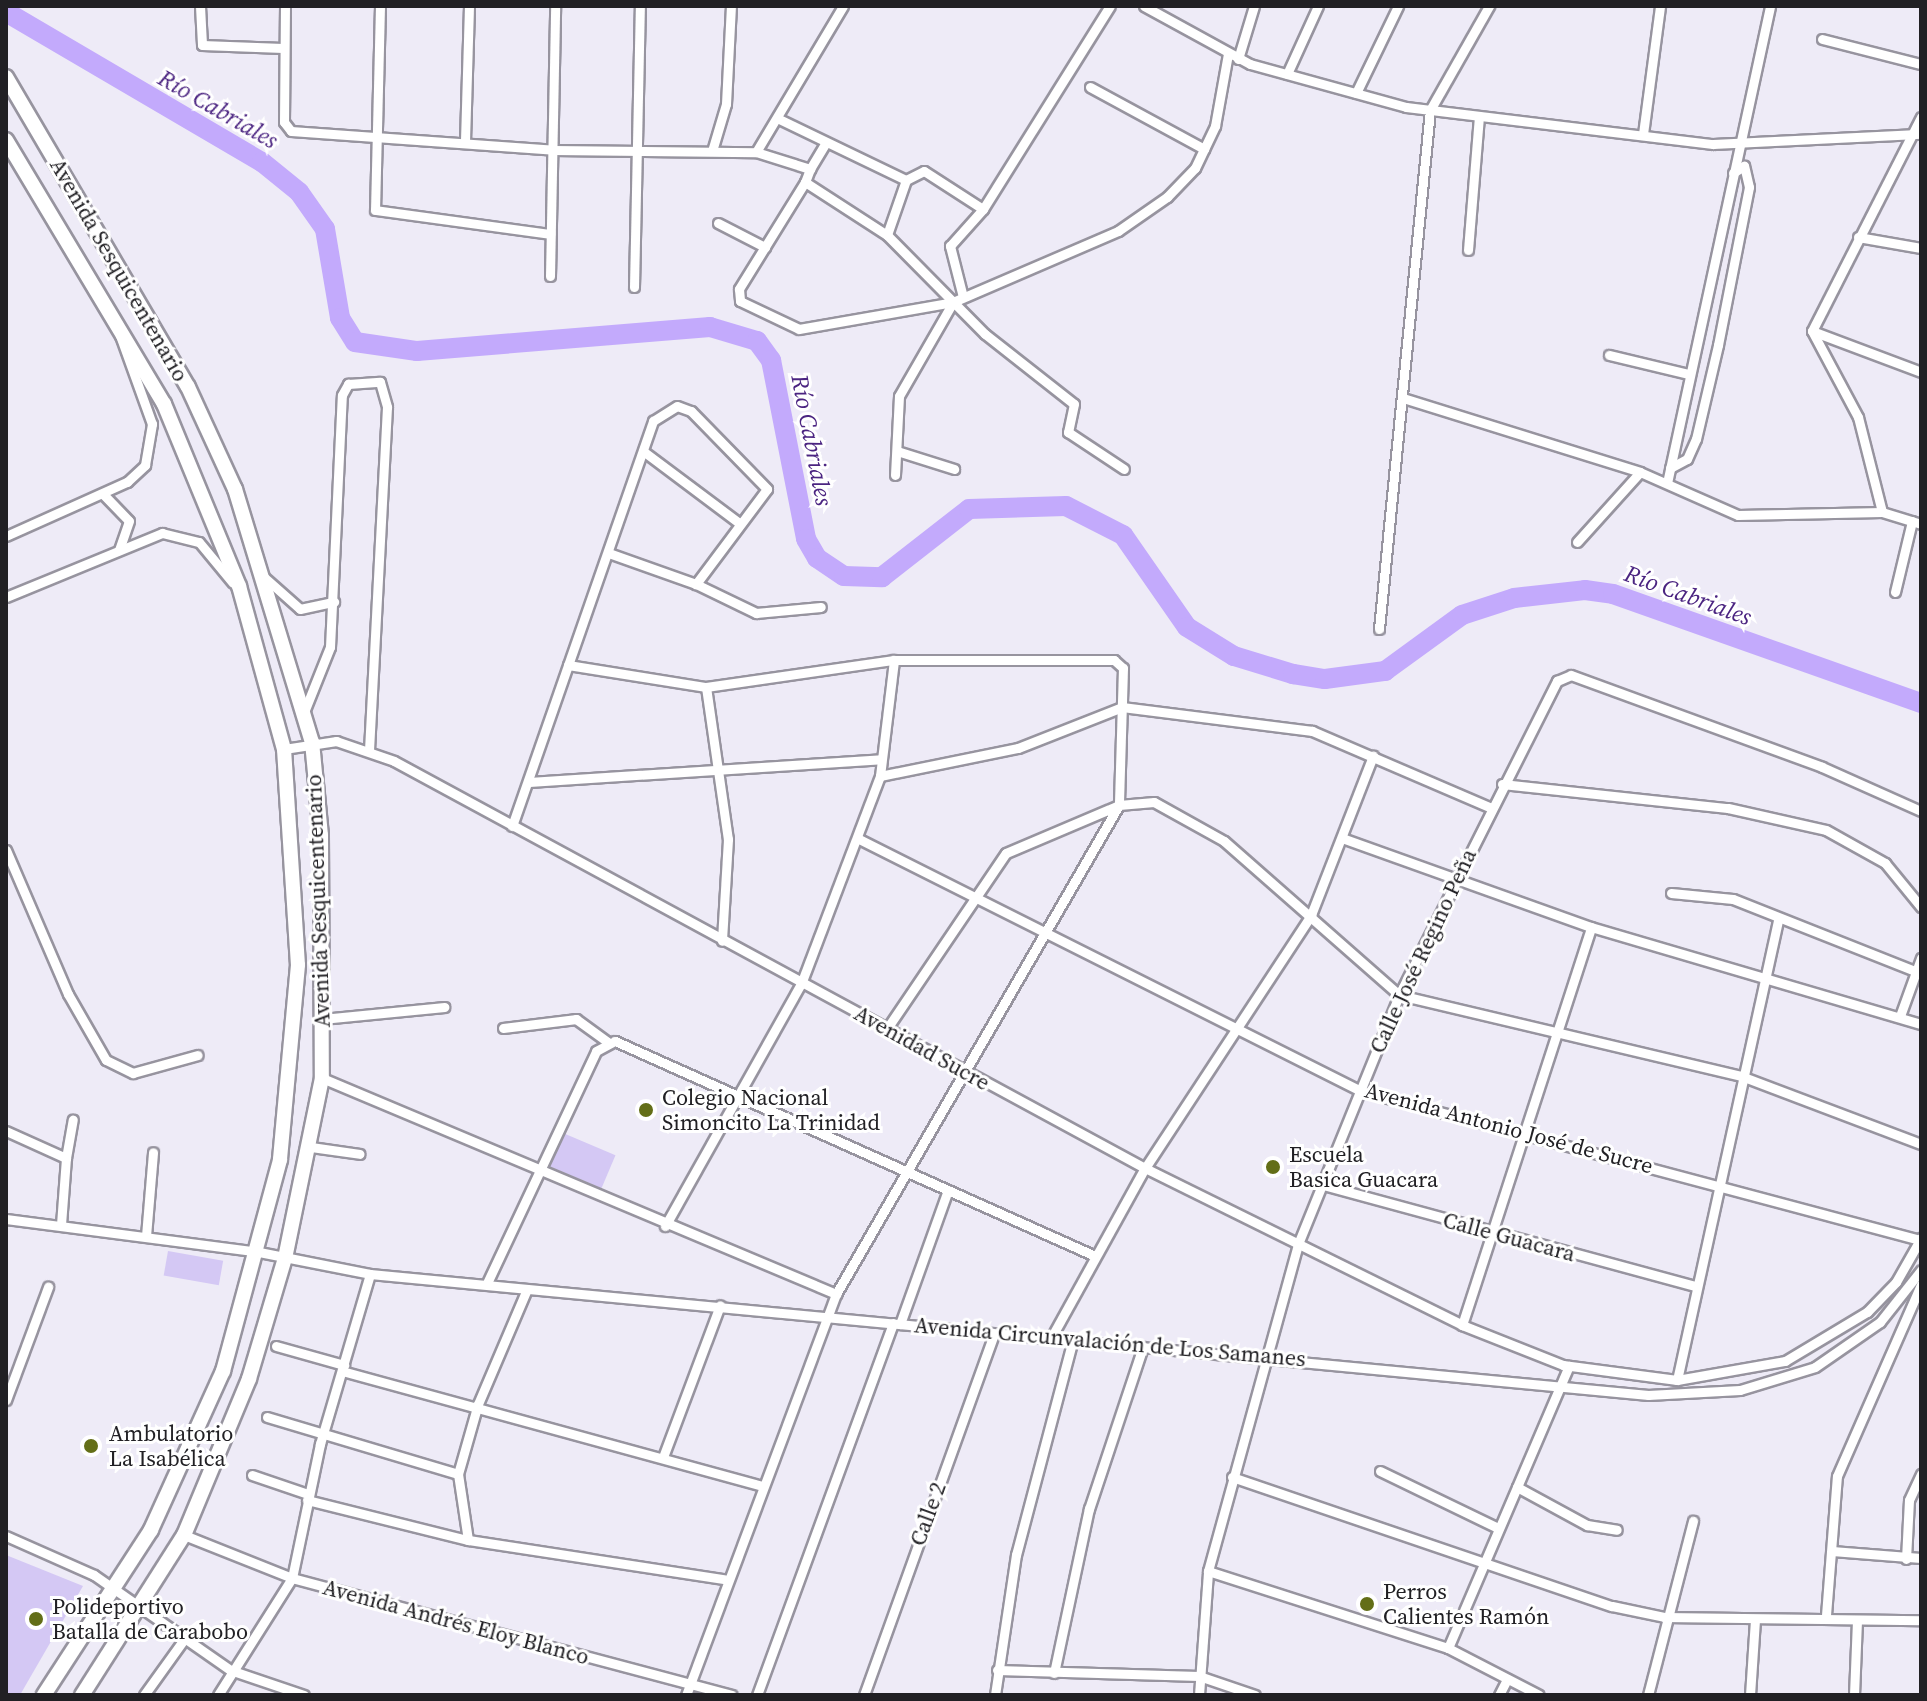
<!DOCTYPE html>
<meta charset="utf-8">
<style>
body{margin:0}
#map{position:relative;width:1927px;height:1701px;overflow:hidden;background:#eeebf7;font-family:"Source Serif 4",serif}
div>[style]{position:absolute}
[style*='--x']{left:calc(var(--x)*1px);top:calc(var(--y)*1px);width:calc(var(--w)*1px);rotate:calc(var(--a)*1deg)}
.green>*{inset:0;background:#d4c8f4;transform-origin:0 0}
.river>*{height:20px;margin:-10px;padding:0 10px;transform-origin:10px;border-radius:10px;background:#c3aafc}
.roads{filter:drop-shadow(2px 0 #97949f) drop-shadow(-2px 0 #97949f) drop-shadow(0 2px #97949f) drop-shadow(0 -2px #97949f)}
.minor>*{height:9px;margin:-4.5px;padding:0 4.5px;transform-origin:4.5px;border-radius:4.5px;background:#fff}
.secondary>*{height:14px;margin:-7px;padding:0 7px;transform-origin:7px;border-radius:7px;background:#fff}
.dots>*{width:22px;height:22px;translate:-50% -50%;box-sizing:border-box;border:4px solid #fff;border-radius:50%}
span{translate:-50% -50%;white-space:nowrap;text-align:center;line-height:1.15;-webkit-text-stroke:6px #fff;paint-order:stroke}
.street-label{font-size:22px;color:#212024}
.poi-label{font-size:22px;color:#212024}
.left{translate:0 -50%;text-align:left}
.water-label{font-size:24px;color:#4b2481;font-style:italic}
.frame{position:absolute;inset:0;border:8px solid #212024;pointer-events:none}
</style>
<div id="map">
<div class="green">
<i style="left:563px;top:1133px;width:57px;height:36px;rotate:23deg"></i>
<i style="left:168px;top:1251px;width:56px;height:25px;rotate:10deg"></i>
<i style="clip-path:polygon(6px 1555px,83px 1586px,20px 1695px,6px 1695px)"></i>
</div>
<div class="river">
<i style="--x:6;--y:12;--w:297;--a:30.4"></i>
<i style="--x:262;--y:162;--w:48;--a:39"></i>
<i style="--x:299;--y:192;--w:45;--a:54.9"></i>
<i style="--x:325;--y:229;--w:90;--a:80.4"></i>
<i style="--x:340;--y:318;--w:28;--a:58"></i>
<i style="--x:355;--y:342;--w:63;--a:8.3"></i>
<i style="--x:417;--y:351;--w:294;--a:-4.7"></i>
<i style="--x:710;--y:327;--w:49;--a:16.6"></i>
<i style="--x:757;--y:341;--w:24;--a:54"></i>
<i style="--x:771;--y:360;--w:182;--a:78.9"></i>
<i style="--x:806;--y:539;--w:22;--a:60"></i>
<i style="--x:817;--y:558;--w:32;--a:34"></i>
<i style="--x:844;--y:576;--w:38;--a:2"></i>
<i style="--x:882;--y:577;--w:110;--a:-38"></i>
<i style="--x:969;--y:509;--w:97;--a:-1.8"></i>
<i style="--x:1066;--y:506;--w:64;--a:27"></i>
<i style="--x:1123;--y:535;--w:112;--a:55.2"></i>
<i style="--x:1187;--y:627;--w:55;--a:31.7"></i>
<i style="--x:1234;--y:656;--w:62;--a:17"></i>
<i style="--x:1293;--y:674;--w:32;--a:9"></i>
<i style="--x:1325;--y:679;--w:61;--a:-7.6"></i>
<i style="--x:1385;--y:671;--w:95;--a:-36"></i>
<i style="--x:1462;--y:615;--w:55;--a:-18.1"></i>
<i style="--x:1514;--y:598;--w:71;--a:-6.4"></i>
<i style="--x:1585;--y:590;--w:28;--a:8"></i>
<i style="--x:1613;--y:594;--w:327;--a:19.5"></i>
</div>
<div class="roads">
<div class="minor">
<i style="--x:200;--y:6;--w:39;--a:87"></i>
<i style="--x:202;--y:45;--w:81;--a:2.1"></i>
<i style="--x:285;--y:6;--w:116;--a:90.5"></i>
<i style="--x:284;--y:122;--w:11;--a:52"></i>
<i style="--x:291;--y:131;--w:263;--a:4.1"></i>
<i style="--x:553;--y:150;--w:203;--a:0.6"></i>
<i style="--x:756;--y:152;--w:57;--a:17.5"></i>
<i style="--x:810;--y:169;--w:14;--a:111"></i>
<i style="--x:805;--y:182;--w:98;--a:32.9"></i>
<i style="--x:887;--y:235;--w:139;--a:45.3"></i>
<i style="--x:985;--y:334;--w:113;--a:38.2"></i>
<i style="--x:1074;--y:404;--w:29;--a:102"></i>
<i style="--x:1068;--y:432;--w:67;--a:33.5"></i>
<i style="--x:380;--y:6;--w:204;--a:91.4"></i>
<i style="--x:375;--y:210;--w:177;--a:7.8"></i>
<i style="--x:1144;--y:6;--w:121;--a:28.7"></i>
<i style="--x:1250;--y:64;--w:162;--a:15.4"></i>
<i style="--x:1406;--y:107;--w:309;--a:6.9"></i>
<i style="--x:1713;--y:144;--w:208;--a:-2.8"></i>
<i style="--x:1822;--y:39;--w:102;--a:14.2"></i>
<i style="--x:1238;--y:59;--w:55;--a:-73.2"></i>
<i style="--x:1287;--y:74;--w:75;--a:-65.5"></i>
<i style="--x:1090;--y:87;--w:130;--a:28.5"></i>
<i style="--x:1356;--y:93;--w:97;--a:-64.2"></i>
<i style="--x:1921;--y:117;--w:240;--a:117"></i>
<i style="--x:1812;--y:331;--w:98;--a:61.9"></i>
<i style="--x:1858;--y:417;--w:98;--a:75.8"></i>
<i style="--x:1882;--y:512;--w:41;--a:17.1"></i>
<i style="--x:777;--y:118;--w:143;--a:25.7"></i>
<i style="--x:906;--y:180;--w:58;--a:109.1"></i>
<i style="--x:1643;--y:134;--w:129;--a:-82.4"></i>
<i style="--x:465;--y:141;--w:135;--a:-88.3"></i>
<i style="--x:712;--y:151;--w:49;--a:-73.4"></i>
<i style="--x:726;--y:104;--w:98;--a:-87.1"></i>
<i style="--x:756;--y:152;--w:170;--a:-59.2"></i>
<i style="--x:810;--y:169;--w:31;--a:-59"></i>
<i style="--x:906;--y:180;--w:20;--a:-27"></i>
<i style="--x:924;--y:171;--w:70;--a:32.8"></i>
<i style="--x:805;--y:182;--w:126;--a:121.7"></i>
<i style="--x:739;--y:289;--w:12;--a:85"></i>
<i style="--x:740;--y:301;--w:65;--a:25.4"></i>
<i style="--x:799;--y:329;--w:156;--a:-9.9"></i>
<i style="--x:953;--y:302;--w:180;--a:-23.3"></i>
<i style="--x:1118;--y:231;--w:60;--a:-34.8"></i>
<i style="--x:1167;--y:197;--w:40;--a:-46"></i>
<i style="--x:1195;--y:168;--w:47;--a:-64.5"></i>
<i style="--x:1215;--y:126;--w:73;--a:-79.8"></i>
<i style="--x:718;--y:223;--w:53;--a:27.1"></i>
<i style="--x:1858;--y:237;--w:64;--a:9.9"></i>
<i style="--x:1468;--y:250;--w:134;--a:-85.3"></i>
<i style="--x:550;--y:276;--w:270;--a:-88.9"></i>
<i style="--x:634;--y:287;--w:281;--a:-88.8"></i>
<i style="--x:963;--y:297;--w:53;--a:-104.3"></i>
<i style="--x:950;--y:246;--w:50;--a:-48.3"></i>
<i style="--x:983;--y:209;--w:239;--a:-58"></i>
<i style="--x:1812;--y:331;--w:116;--a:20.6"></i>
<i style="--x:1609;--y:355;--w:82;--a:13.4"></i>
<i style="--x:1403;--y:398;--w:248;--a:17.3"></i>
<i style="--x:643;--y:451;--w:119;--a:36.8"></i>
<i style="--x:897;--y:451;--w:60;--a:17.5"></i>
<i style="--x:1670;--y:468;--w:19;--a:-28"></i>
<i style="--x:1687;--y:459;--w:22;--a:-66"></i>
<i style="--x:1696;--y:439;--w:97;--a:-76.8"></i>
<i style="--x:1718;--y:345;--w:161;--a:-78.9"></i>
<i style="--x:1749;--y:187;--w:22;--a:-103"></i>
<i style="--x:1744;--y:166;--w:13;--a:148"></i>
<i style="--x:895;--y:475;--w:79;--a:-87.1"></i>
<i style="--x:899;--y:396;--w:108;--a:-60.1"></i>
<i style="--x:1667;--y:483;--w:488;--a:-77.8"></i>
<i style="--x:103;--y:494;--w:37;--a:46"></i>
<i style="--x:129;--y:521;--w:31;--a:109"></i>
<i style="--x:6;--y:536;--w:133;--a:-24.1"></i>
<i style="--x:127;--y:482;--w:25;--a:-43"></i>
<i style="--x:145;--y:465;--w:42;--a:-80.3"></i>
<i style="--x:152;--y:424;--w:95;--a:-109.8"></i>
<i style="--x:1577;--y:542;--w:94;--a:-48"></i>
<i style="--x:1640;--y:472;--w:107;--a:23.7"></i>
<i style="--x:1738;--y:515;--w:144;--a:-1.2"></i>
<i style="--x:264;--y:577;--w:48;--a:41.6"></i>
<i style="--x:300;--y:609;--w:35;--a:-12"></i>
<i style="--x:696;--y:584;--w:67;--a:25.8"></i>
<i style="--x:756;--y:613;--w:65;--a:-5.3"></i>
<i style="--x:1895;--y:592;--w:73;--a:-76.5"></i>
<i style="--x:6;--y:597;--w:169;--a:-22.3"></i>
<i style="--x:162;--y:533;--w:38;--a:14"></i>
<i style="--x:199;--y:542;--w:53;--a:50.3"></i>
<i style="--x:1379;--y:629;--w:521;--a:-84.39"></i>
<i style="--x:1430;--y:110;--w:120;--a:-60.4"></i>
<i style="--x:568;--y:665;--w:140;--a:9.1"></i>
<i style="--x:706;--y:687;--w:190;--a:-8.2"></i>
<i style="--x:894;--y:660;--w:220;--a:0"></i>
<i style="--x:1114;--y:660;--w:12;--a:42"></i>
<i style="--x:1123;--y:668;--w:137;--a:91.7"></i>
<i style="--x:1119;--y:805;--w:565;--a:120.06"></i>
<i style="--x:836;--y:1294;--w:428;--a:110.5"></i>
<i style="--x:706;--y:687;--w:154;--a:81.8"></i>
<i style="--x:728;--y:839;--w:102;--a:93.4"></i>
<i style="--x:304;--y:712;--w:70;--a:-68.2"></i>
<i style="--x:330;--y:647;--w:252;--a:-87.3"></i>
<i style="--x:342;--y:395;--w:13;--a:-61"></i>
<i style="--x:348;--y:384;--w:32;--a:-4"></i>
<i style="--x:380;--y:382;--w:26;--a:74"></i>
<i style="--x:387;--y:407;--w:344;--a:93"></i>
<i style="--x:284;--y:749;--w:53;--a:-8.7"></i>
<i style="--x:336;--y:741;--w:61;--a:19"></i>
<i style="--x:394;--y:761;--w:854;--a:28.46"></i>
<i style="--x:1145;--y:1168;--w:354;--a:26.3"></i>
<i style="--x:1462;--y:1325;--w:109;--a:21.6"></i>
<i style="--x:1563;--y:1365;--w:115;--a:7.5"></i>
<i style="--x:1677;--y:1380;--w:110;--a:-10"></i>
<i style="--x:1785;--y:1361;--w:96;--a:-30.9"></i>
<i style="--x:1867;--y:1312;--w:42;--a:-46"></i>
<i style="--x:1896;--y:1282;--w:51;--a:-60.4"></i>
<i style="--x:880;--y:776;--w:141;--a:-11.5"></i>
<i style="--x:1018;--y:748;--w:112;--a:-21.5"></i>
<i style="--x:1122;--y:707;--w:192;--a:7.2"></i>
<i style="--x:1312;--y:731;--w:193;--a:23.2"></i>
<i style="--x:529;--y:782;--w:353;--a:-3.7"></i>
<i style="--x:1502;--y:784;--w:227;--a:6.1"></i>
<i style="--x:1728;--y:808;--w:100;--a:12.7"></i>
<i style="--x:1826;--y:830;--w:68;--a:29.2"></i>
<i style="--x:1885;--y:863;--w:57;--a:50.7"></i>
<i style="--x:512;--y:826;--w:429;--a:-70.8"></i>
<i style="--x:653;--y:421;--w:28;--a:-32"></i>
<i style="--x:677;--y:406;--w:15;--a:20"></i>
<i style="--x:691;--y:411;--w:109;--a:45.7"></i>
<i style="--x:767;--y:489;--w:119;--a:126.8"></i>
<i style="--x:696;--y:584;--w:92;--a:-160.4"></i>
<i style="--x:1342;--y:838;--w:264;--a:19.7"></i>
<i style="--x:1591;--y:927;--w:344;--a:16.4"></i>
<i style="--x:859;--y:839;--w:562;--a:26.66"></i>
<i style="--x:1361;--y:1091;--w:579;--a:14.93"></i>
<i style="--x:6;--y:850;--w:157;--a:66.7"></i>
<i style="--x:68;--y:994;--w:76;--a:60.1"></i>
<i style="--x:106;--y:1060;--w:30;--a:26"></i>
<i style="--x:133;--y:1073;--w:67;--a:-15.5"></i>
<i style="--x:1671;--y:893;--w:62;--a:5.5"></i>
<i style="--x:1733;--y:899;--w:196;--a:21.6"></i>
<i style="--x:1900;--y:1016;--w:62;--a:-70.1"></i>
<i style="--x:322;--y:1019;--w:123;--a:-5.6"></i>
<i style="--x:888;--y:1027;--w:210;--a:-55.9"></i>
<i style="--x:1006;--y:853;--w:123;--a:-23"></i>
<i style="--x:1119;--y:805;--w:35;--a:-5"></i>
<i style="--x:1154;--y:802;--w:80;--a:29.1"></i>
<i style="--x:1224;--y:841;--w:233;--a:41.3"></i>
<i style="--x:1399;--y:995;--w:351;--a:13.3"></i>
<i style="--x:1741;--y:1076;--w:192;--a:20.7"></i>
<i style="--x:503;--y:1028;--w:74;--a:-7"></i>
<i style="--x:576;--y:1019;--w:39;--a:36"></i>
<i style="--x:322;--y:1078;--w:558;--a:22.79"></i>
<i style="--x:6;--y:1131;--w:66;--a:24.2"></i>
<i style="--x:66;--y:1158;--w:67;--a:94.3"></i>
<i style="--x:311;--y:1147;--w:49;--a:8.1"></i>
<i style="--x:66;--y:1158;--w:39;--a:-80"></i>
<i style="--x:1323;--y:1185;--w:386;--a:15.2"></i>
<i style="--x:6;--y:1219;--w:255;--a:7.4"></i>
<i style="--x:259;--y:1252;--w:113;--a:11.2"></i>
<i style="--x:370;--y:1274;--w:1284;--a:5.41"></i>
<i style="--x:1648;--y:1395;--w:92;--a:-3.1"></i>
<i style="--x:1740;--y:1390;--w:78;--a:-17"></i>
<i style="--x:1815;--y:1367;--w:79;--a:-34.7"></i>
<i style="--x:1880;--y:1322;--w:66;--a:-51.7"></i>
<i style="--x:665;--y:1226;--w:278;--a:-60.7"></i>
<i style="--x:801;--y:984;--w:222;--a:-69.2"></i>
<i style="--x:880;--y:776;--w:117;--a:-83.1"></i>
<i style="--x:146;--y:1236;--w:84;--a:-85.2"></i>
<i style="--x:487;--y:1283;--w:256;--a:-64.8"></i>
<i style="--x:596;--y:1051;--w:21;--a:-28"></i>
<i style="--x:615;--y:1041;--w:524;--a:24.12"></i>
<i style="--x:900;--y:1324;--w:142;--a:-70.3"></i>
<i style="--x:1462;--y:1325;--w:418;--a:-72"></i>
<i style="--x:1051;--y:1338;--w:194;--a:-61.1"></i>
<i style="--x:1145;--y:1168;--w:303;--a:-56.7"></i>
<i style="--x:1311;--y:915;--w:171;--a:-68.7"></i>
<i style="--x:276;--y:1346;--w:71;--a:15.6"></i>
<i style="--x:342;--y:1371;--w:434;--a:15.3"></i>
<i style="--x:1677;--y:1380;--w:470;--a:-77.6"></i>
<i style="--x:6;--y:1400;--w:121;--a:-69.6"></i>
<i style="--x:267;--y:1417;--w:199;--a:16.6"></i>
<i style="--x:663;--y:1457;--w:162;--a:-69.4"></i>
<i style="--x:1380;--y:1471;--w:129;--a:25.8"></i>
<i style="--x:252;--y:1475;--w:59;--a:18.7"></i>
<i style="--x:1232;--y:1477;--w:401;--a:18.8"></i>
<i style="--x:1612;--y:1606;--w:53;--a:11.9"></i>
<i style="--x:1664;--y:1617;--w:257;--a:0.7"></i>
<i style="--x:1517;--y:1487;--w:80;--a:28.5"></i>
<i style="--x:1587;--y:1525;--w:30;--a:9"></i>
<i style="--x:307;--y:1500;--w:166;--a:14"></i>
<i style="--x:468;--y:1540;--w:259;--a:8.7"></i>
<i style="--x:184;--y:1535;--w:116;--a:21.7"></i>
<i style="--x:292;--y:1578;--w:455;--a:14.9"></i>
<i style="--x:6;--y:1536;--w:96;--a:23.9"></i>
<i style="--x:94;--y:1575;--w:166;--a:34.9"></i>
<i style="--x:230;--y:1670;--w:78;--a:18.7"></i>
<i style="--x:468;--y:1540;--w:67;--a:-98.6"></i>
<i style="--x:458;--y:1474;--w:73;--a:-74.1"></i>
<i style="--x:478;--y:1404;--w:125;--a:-66.9"></i>
<i style="--x:1832;--y:1551;--w:89;--a:4.5"></i>
<i style="--x:1906;--y:1559;--w:59;--a:-87.1"></i>
<i style="--x:1909;--y:1500;--w:29;--a:-65"></i>
<i style="--x:1208;--y:1571;--w:252;--a:17.8"></i>
<i style="--x:1448;--y:1648;--w:102;--a:27.3"></i>
<i style="--x:1826;--y:1615;--w:139;--a:-85.5"></i>
<i style="--x:1837;--y:1476;--w:209;--a:-66.3"></i>
<i style="--x:1448;--y:1648;--w:307;--a:-66.8"></i>
<i style="--x:997;--y:1670;--w:202;--a:1.7"></i>
<i style="--x:1199;--y:1676;--w:59;--a:18.7"></i>
<i style="--x:1054;--y:1673;--w:168;--a:-78"></i>
<i style="--x:1089;--y:1509;--w:171;--a:-71.6"></i>
<i style="--x:144;--y:1695;--w:70;--a:-54.3"></i>
<i style="--x:218;--y:1695;--w:138;--a:-57.7"></i>
<i style="--x:292;--y:1578;--w:137;--a:-78.2"></i>
<i style="--x:320;--y:1444;--w:177;--a:-73.6"></i>
<i style="--x:757;--y:1695;--w:396;--a:-69.9"></i>
<i style="--x:864;--y:1695;--w:384;--a:-70.2"></i>
<i style="--x:995;--y:1695;--w:142;--a:-81.5"></i>
<i style="--x:1016;--y:1555;--w:222;--a:-75.2"></i>
<i style="--x:1199;--y:1695;--w:124;--a:-85.8"></i>
<i style="--x:1208;--y:1571;--w:339;--a:-74.6"></i>
<i style="--x:1298;--y:1244;--w:269;--a:-67.9"></i>
<i style="--x:1399;--y:995;--w:352;--a:-63.3"></i>
<i style="--x:1557;--y:681;--w:15;--a:-23"></i>
<i style="--x:1571;--y:675;--w:267;--a:20.1"></i>
<i style="--x:1822;--y:767;--w:108;--a:24"></i>
<i style="--x:1499;--y:1695;--w:18;--a:-63"></i>
<i style="--x:1648;--y:1695;--w:180;--a:-75.5"></i>
<i style="--x:1750;--y:1695;--w:75;--a:-86.2"></i>
<i style="--x:1854;--y:1695;--w:75;--a:-87.7"></i>
</div>
<div class="secondary">
<i style="--x:6;--y:77;--w:359;--a:59.6"></i>
<i style="--x:188;--y:387;--w:112;--a:65.3"></i>
<i style="--x:235;--y:489;--w:264;--a:73.1"></i>
<i style="--x:312;--y:742;--w:93;--a:84.5"></i>
<i style="--x:321;--y:835;--w:243;--a:89.8"></i>
<i style="--x:322;--y:1078;--w:184;--a:101.6"></i>
<i style="--x:285;--y:1258;--w:126;--a:106.6"></i>
<i style="--x:249;--y:1379;--w:169;--a:112.6"></i>
<i style="--x:184;--y:1535;--w:190;--a:122.5"></i>
<i style="--x:6;--y:140;--w:308;--a:59.1"></i>
<i style="--x:164;--y:404;--w:197;--a:67.6"></i>
<i style="--x:239;--y:586;--w:169;--a:74.6"></i>
<i style="--x:284;--y:749;--w:216;--a:86.3"></i>
<i style="--x:298;--y:965;--w:196;--a:95.3"></i>
<i style="--x:280;--y:1160;--w:219;--a:105.1"></i>
<i style="--x:223;--y:1371;--w:175;--a:114.4"></i>
<i style="--x:151;--y:1530;--w:197;--a:123"></i>
</div>
</div>
<div class="dots">
<i style="left:646px;top:1110px;background:#636e17"></i>
<i style="left:1273px;top:1167px;background:#636e17"></i>
<i style="left:91px;top:1446px;background:#636e17"></i>
<i style="left:1367px;top:1604px;background:#636e17"></i>
<i style="left:36px;top:1619px;background:#636e17"></i>
</div>
<div class="street-label">
<span style="left:119px;top:270px;rotate:60deg">Avenida Sesquicentenario</span>
<span style="left:318px;top:901px;rotate:-92deg">Avenida Sesquicentenario</span>
<span style="left:1423px;top:951px;rotate:-65deg">Calle José Regino Peña</span>
<span style="left:922px;top:1048px;rotate:29deg">Avenidad Sucre</span>
<span style="left:1509px;top:1128px;rotate:15deg">Avenida Antonio José de Sucre</span>
<span style="left:1509px;top:1237px;rotate:15deg">Calle Guacara</span>
<span style="left:1110px;top:1342px;rotate:5deg">Avenida Circunvalación de Los Samanes</span>
<span style="left:928px;top:1514px;rotate:-70deg">Calle 2</span>
<span style="left:456px;top:1622px;rotate:15deg">Avenida Andrés Eloy Blanco</span>
</div>
<div class="poi-label">
<span class="left" style="left:662px;top:1110px">Colegio Nacional<br>Simoncito La Trinidad</span>
<span class="left" style="left:1289px;top:1167px">Escuela<br>Basica Guacara</span>
<span class="left" style="left:109px;top:1446px">Ambulatorio<br>La Isabélica</span>
<span class="left" style="left:1383px;top:1604px">Perros<br>Calientes Ramón</span>
<span class="left" style="left:52px;top:1619px">Polideportivo<br>Batalla de Carabobo</span>
</div>
<div class="water-label">
<span style="left:218px;top:109px;rotate:30deg">Río Cabriales</span>
<span style="left:812px;top:440px;rotate:79deg">Río Cabriales</span>
<span style="left:1688px;top:595px;rotate:20deg">Río Cabriales</span>
</div>
<div class="frame"></div>
</div>
